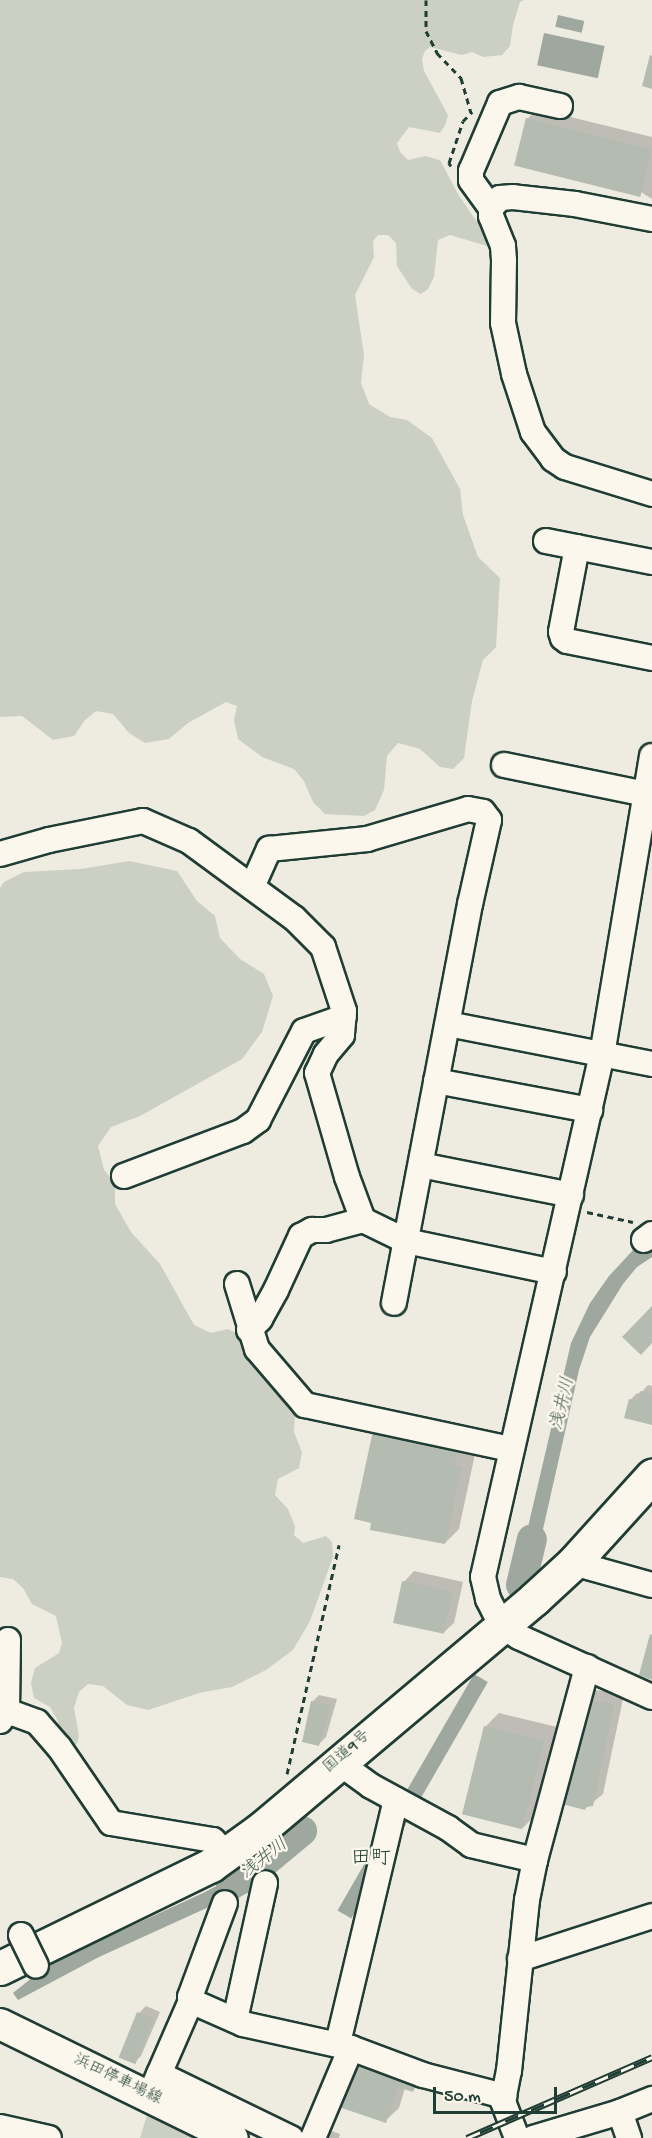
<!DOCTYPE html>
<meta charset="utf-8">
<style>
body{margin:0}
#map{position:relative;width:652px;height:2138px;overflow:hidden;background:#eeece1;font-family:"Gochi Hand","Klee One",sans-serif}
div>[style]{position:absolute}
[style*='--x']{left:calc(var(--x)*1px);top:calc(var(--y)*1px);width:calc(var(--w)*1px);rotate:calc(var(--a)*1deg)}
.green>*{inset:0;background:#cbcfc4}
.water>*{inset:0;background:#9fa89f;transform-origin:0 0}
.shadow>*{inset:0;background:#0003}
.river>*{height:30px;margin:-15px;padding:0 15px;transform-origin:15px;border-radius:15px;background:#9fa89f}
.building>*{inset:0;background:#b4bbb0;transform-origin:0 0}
.path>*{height:3px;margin-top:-1.5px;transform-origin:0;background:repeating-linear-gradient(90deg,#1f3d34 0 6px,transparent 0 10.5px)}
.roads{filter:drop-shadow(2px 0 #1f3d34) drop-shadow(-2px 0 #1f3d34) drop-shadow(0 2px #1f3d34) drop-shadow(0 -2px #1f3d34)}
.minor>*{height:24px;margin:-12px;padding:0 12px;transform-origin:12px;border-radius:12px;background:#fbf7ec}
.major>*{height:30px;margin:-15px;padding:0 15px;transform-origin:15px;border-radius:15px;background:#fbf7ec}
.highway>*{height:33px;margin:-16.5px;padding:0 16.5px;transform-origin:16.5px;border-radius:16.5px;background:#fbf7ec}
.rail>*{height:7px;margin-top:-3.5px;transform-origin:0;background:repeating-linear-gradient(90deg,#fbf7ec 0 14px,#1f3d34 0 28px);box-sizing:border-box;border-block:2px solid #1f3d34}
.bridges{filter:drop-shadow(2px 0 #1f3d34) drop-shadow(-2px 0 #1f3d34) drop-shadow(0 2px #1f3d34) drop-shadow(0 -2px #1f3d34)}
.minor-bridge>*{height:24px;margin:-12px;padding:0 12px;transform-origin:12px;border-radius:12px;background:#fbf7ec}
span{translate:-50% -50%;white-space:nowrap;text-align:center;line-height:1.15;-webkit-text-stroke:5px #fbf7ec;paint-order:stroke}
.street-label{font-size:16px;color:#1f3d34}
.water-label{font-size:18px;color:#455d54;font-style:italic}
.quarter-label{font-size:20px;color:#1f3d34}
.scale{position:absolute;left:433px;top:2087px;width:124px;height:27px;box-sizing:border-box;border:3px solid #1f3d34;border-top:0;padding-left:8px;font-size:18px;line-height:21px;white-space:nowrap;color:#1f3d34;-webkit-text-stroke:4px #fbf7ec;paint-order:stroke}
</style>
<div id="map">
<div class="green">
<i style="clip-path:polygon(0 0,524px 0,520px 2px,513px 25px,510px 46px,502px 55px,483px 57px,472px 52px,462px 55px,430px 47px,425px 51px,422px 59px,424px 71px,448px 115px,445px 125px,440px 133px,409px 127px,397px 143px,400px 152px,408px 160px,425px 156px,440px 160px,458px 194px,483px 231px,487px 246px,450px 235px,438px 240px,434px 277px,428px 289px,421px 294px,412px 289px,397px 266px,396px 243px,388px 235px,378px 235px,373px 241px,374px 257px,355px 295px,364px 355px,361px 383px,369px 404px,390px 417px,407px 420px,432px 438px,460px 489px,463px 515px,478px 557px,500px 578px,496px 647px,483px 660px,472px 701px,464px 758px,453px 769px,440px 767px,420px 749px,398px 743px,387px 756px,384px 790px,375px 810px,364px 816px,325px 814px,313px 802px,304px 781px,294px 769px,262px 757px,238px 739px,234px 720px,237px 706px,226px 702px,188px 723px,169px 739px,145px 743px,129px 733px,113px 714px,96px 711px,85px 720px,74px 736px,53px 740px,22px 716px,0 717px)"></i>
<i style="clip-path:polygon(129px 861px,177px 871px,197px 901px,215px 916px,220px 938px,240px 959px,264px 974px,273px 996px,262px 1032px,242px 1059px,140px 1116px,111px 1127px,98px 1146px,104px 1170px,115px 1183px,115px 1204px,131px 1232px,160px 1264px,194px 1325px,211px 1333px,228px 1329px,242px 1336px,248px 1361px,277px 1391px,295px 1414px,294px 1432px,302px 1452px,299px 1468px,278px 1479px,275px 1495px,288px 1509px,295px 1526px,294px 1535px,303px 1543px,326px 1536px,332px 1542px,333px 1557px,310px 1621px,293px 1650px,266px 1670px,232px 1687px,199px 1693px,148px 1710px,127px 1705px,103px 1686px,88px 1684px,79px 1692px,74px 1708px,79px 1736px,77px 1744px,70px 1745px,62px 1738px,57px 1719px,50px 1707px,34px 1698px,31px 1683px,35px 1668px,59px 1653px,62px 1643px,56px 1616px,32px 1604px,23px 1588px,13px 1579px,0 1577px,0 888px,4px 882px,24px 872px,81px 869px)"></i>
<i style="clip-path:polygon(147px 2115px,198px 2138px,140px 2138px)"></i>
</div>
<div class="water">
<i style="left:558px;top:15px;width:27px;height:12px;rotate:13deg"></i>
<i style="left:544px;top:33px;width:62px;height:33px;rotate:12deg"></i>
<i style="clip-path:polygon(652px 1238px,652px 1257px,637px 1267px,623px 1284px,590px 1337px,579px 1370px,534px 1569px,514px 1587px,571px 1343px,590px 1303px,609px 1276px,635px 1248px)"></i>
<i style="left:474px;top:1674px;width:16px;height:273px;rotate:30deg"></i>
<i style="clip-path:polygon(261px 1856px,270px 1868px,233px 1896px,99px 1957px,18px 2000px,13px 1993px,49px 1964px,203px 1893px,224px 1882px)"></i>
</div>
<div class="shadow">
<i style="clip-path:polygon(538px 109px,652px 137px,652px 199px,527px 119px)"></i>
<i style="clip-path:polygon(648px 1385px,652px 1386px,652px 1423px,630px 1400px,637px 1393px,640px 1394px)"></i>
<i style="clip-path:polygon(375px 1427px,470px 1439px,467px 1452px,475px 1454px,459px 1529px,445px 1543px)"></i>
<i style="clip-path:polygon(414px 1571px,463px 1582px,454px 1623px,443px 1633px,404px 1582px)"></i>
<i style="clip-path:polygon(595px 1690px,624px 1694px,603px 1794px,585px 1809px,584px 1700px)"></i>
<i style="clip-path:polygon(319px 1695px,337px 1699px,326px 1737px,319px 1744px,312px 1702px)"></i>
<i style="clip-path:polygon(499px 1713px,557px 1727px,536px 1814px,523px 1828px,485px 1727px)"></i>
<i style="clip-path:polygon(146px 2006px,160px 2012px,141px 2056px,134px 2063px,139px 2013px)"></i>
<i style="clip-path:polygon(356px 2067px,426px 2077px,412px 2091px,405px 2088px,399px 2108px,385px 2121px)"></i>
<i style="clip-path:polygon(329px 2130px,340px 2134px,339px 2138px,324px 2138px)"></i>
</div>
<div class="river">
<i style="--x:521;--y:1585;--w:47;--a:-76.6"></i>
<i style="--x:231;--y:1885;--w:21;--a:-29"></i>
<i style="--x:249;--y:1875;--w:69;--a:-39.7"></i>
</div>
<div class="building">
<i style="clip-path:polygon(650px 55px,652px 56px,652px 89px,642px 86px)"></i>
<i style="left:526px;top:118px;width:130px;height:49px;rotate:14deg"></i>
<i style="clip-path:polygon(652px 1306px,652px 1343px,641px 1355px,622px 1337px)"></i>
<i style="clip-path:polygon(640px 1391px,652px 1394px,652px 1425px,624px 1418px,629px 1399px,637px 1401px)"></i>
<i style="clip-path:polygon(374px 1426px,391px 1430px,389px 1437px,457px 1452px,454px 1466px,462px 1467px,445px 1544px,370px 1530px,371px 1523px,354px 1519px)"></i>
<i style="left:402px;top:1581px;width:52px;height:43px;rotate:12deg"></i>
<i style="clip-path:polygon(650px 1634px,652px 1635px,652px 1680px,639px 1675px)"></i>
<i style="clip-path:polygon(583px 1700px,614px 1704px,593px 1806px,586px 1807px,585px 1810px,562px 1804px)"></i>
<i style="clip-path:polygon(311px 1701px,331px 1705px,319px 1746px,302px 1742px)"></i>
<i style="left:484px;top:1726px;width:62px;height:91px;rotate:14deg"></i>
<i style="left:137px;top:2012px;width:18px;height:49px;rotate:22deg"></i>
<i style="clip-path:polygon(357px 2061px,417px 2081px,413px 2092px,398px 2087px,386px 2123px,336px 2106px)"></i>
</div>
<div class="path">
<i style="--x:426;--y:0;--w:31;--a:90"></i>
<i style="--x:426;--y:31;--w:25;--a:63"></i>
<i style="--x:437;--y:53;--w:35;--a:46"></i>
<i style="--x:461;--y:78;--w:36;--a:74"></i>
<i style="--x:451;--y:166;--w:4;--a:-124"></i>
<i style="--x:449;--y:163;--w:44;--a:-71.6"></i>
<i style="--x:463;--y:121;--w:13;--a:-45"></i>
<i style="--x:587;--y:1212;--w:47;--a:12.3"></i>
<i style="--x:287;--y:1774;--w:235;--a:-77.2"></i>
</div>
<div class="roads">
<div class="minor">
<i style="--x:491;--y:208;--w:34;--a:-126"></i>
<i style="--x:471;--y:180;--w:9;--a:-90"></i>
<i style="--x:471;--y:171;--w:74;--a:-66.9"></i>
<i style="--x:500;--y:103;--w:20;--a:-18"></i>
<i style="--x:519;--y:97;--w:42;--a:12.4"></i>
<i style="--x:652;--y:219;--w:78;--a:-169"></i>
<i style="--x:575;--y:204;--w:62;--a:-173.6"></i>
<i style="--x:513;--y:197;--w:13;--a:176"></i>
<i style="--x:500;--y:198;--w:13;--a:132"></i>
<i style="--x:491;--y:208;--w:8;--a:90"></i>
<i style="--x:491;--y:216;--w:32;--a:68"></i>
<i style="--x:503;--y:246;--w:14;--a:86"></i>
<i style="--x:504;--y:260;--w:63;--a:90.9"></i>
<i style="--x:503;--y:323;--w:52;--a:77.8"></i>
<i style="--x:514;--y:374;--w:61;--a:71.9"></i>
<i style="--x:533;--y:432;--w:34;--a:53"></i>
<i style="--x:553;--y:459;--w:14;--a:34"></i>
<i style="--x:565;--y:467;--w:91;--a:17.2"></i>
<i style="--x:546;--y:541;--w:108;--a:11.2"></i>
<i style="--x:577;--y:547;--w:86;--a:100.7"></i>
<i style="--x:561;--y:632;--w:6;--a:72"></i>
<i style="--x:563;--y:638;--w:5;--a:37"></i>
<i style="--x:567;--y:641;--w:87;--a:11.3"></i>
<i style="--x:652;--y:756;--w:302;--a:99.5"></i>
<i style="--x:602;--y:1054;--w:536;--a:102.82"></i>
<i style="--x:483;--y:1577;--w:23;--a:77"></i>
<i style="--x:488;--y:1599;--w:30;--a:63"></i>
<i style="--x:502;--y:1626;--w:20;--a:33"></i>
<i style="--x:519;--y:1637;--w:146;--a:24.3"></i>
<i style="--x:504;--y:765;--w:144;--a:11.6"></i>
<i style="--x:0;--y:854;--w:51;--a:-15.9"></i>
<i style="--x:49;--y:840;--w:96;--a:-11.4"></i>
<i style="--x:143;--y:821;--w:50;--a:23.5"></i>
<i style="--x:189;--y:841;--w:130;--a:36.3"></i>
<i style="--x:294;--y:918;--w:41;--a:45"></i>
<i style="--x:323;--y:947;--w:67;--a:71.8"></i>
<i style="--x:344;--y:1011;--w:24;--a:95"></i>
<i style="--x:342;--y:1035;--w:25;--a:130"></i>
<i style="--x:326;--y:1054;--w:21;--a:115"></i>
<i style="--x:317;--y:1073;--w:108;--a:73.9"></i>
<i style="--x:347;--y:1177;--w:46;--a:69.6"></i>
<i style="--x:363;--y:1220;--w:48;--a:26"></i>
<i style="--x:406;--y:1241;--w:151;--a:11.8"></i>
<i style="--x:252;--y:887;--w:42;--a:-65.9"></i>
<i style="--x:269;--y:849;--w:99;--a:-5.8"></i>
<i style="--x:367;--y:839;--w:105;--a:-16.5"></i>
<i style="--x:468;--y:809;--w:15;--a:11"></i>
<i style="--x:483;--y:812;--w:10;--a:53"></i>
<i style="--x:489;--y:820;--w:86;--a:102.7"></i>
<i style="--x:470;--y:904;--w:406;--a:100.8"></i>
<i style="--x:448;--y:1024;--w:208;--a:11.1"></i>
<i style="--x:436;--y:1081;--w:157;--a:10.7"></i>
<i style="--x:421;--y:1165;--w:153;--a:11.3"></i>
<i style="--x:124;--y:1176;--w:127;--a:-20.7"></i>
<i style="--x:243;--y:1131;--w:19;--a:-36"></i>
<i style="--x:258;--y:1120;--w:100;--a:-62.7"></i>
<i style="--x:304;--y:1031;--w:42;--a:-19.3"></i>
<i style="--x:644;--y:1240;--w:10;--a:-37"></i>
<i style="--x:237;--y:1284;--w:68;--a:72.9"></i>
<i style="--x:257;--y:1349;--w:74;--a:49.4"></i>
<i style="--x:305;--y:1405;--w:211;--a:12.1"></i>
<i style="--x:249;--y:1330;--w:16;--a:-45"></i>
<i style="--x:260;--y:1319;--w:33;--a:-61"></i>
<i style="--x:276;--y:1290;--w:60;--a:-65.2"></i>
<i style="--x:301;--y:1236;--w:13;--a:-29"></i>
<i style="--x:312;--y:1230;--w:14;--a:0"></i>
<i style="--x:326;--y:1230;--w:38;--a:-15"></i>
<i style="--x:573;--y:1563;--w:82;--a:15.6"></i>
<i style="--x:7;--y:1711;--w:32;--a:20"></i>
<i style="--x:37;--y:1722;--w:33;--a:49"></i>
<i style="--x:59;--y:1747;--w:92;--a:55.6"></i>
<i style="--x:111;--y:1823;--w:103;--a:9.5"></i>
<i style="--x:213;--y:1840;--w:19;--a:47"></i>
<i style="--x:0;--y:1721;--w:12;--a:-55"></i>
<i style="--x:7;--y:1711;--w:71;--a:-89.2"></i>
<i style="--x:338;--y:1762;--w:41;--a:36"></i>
<i style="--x:371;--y:1786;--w:88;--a:28.6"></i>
<i style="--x:448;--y:1828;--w:29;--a:36"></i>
<i style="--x:471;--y:1845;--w:66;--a:13.2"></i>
<i style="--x:520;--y:1959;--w:139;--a:-18"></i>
<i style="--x:191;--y:2001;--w:4;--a:-104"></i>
<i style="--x:190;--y:1997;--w:100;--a:-69.6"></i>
<i style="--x:235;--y:2020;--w:140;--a:-77.6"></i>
<i style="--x:338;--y:2043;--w:250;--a:-76.6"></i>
<i style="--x:351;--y:2048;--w:77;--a:20.6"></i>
<i style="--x:423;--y:2075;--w:84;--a:14.5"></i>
<i style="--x:159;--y:2074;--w:147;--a:25.9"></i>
<i style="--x:149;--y:2097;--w:105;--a:-66.4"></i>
<i style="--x:191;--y:2001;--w:57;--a:23.9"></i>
<i style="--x:243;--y:2024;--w:111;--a:12.5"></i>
<i style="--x:351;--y:2048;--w:98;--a:112.9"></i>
<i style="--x:620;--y:2112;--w:28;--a:71"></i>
<i style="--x:0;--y:2127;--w:50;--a:12.7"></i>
<i style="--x:517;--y:2138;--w:40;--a:-111"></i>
<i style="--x:503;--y:2101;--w:31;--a:-79"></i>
<i style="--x:509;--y:2071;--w:172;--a:-84"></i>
<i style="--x:527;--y:1900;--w:41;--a:-78.7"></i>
<i style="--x:535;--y:1860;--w:200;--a:-74.9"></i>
<i style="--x:533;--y:2138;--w:91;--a:-16.6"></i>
<i style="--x:620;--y:2112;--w:35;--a:-22"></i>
</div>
<div class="major">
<i style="--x:0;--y:2024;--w:259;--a:26.1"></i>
</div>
<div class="highway">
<i style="--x:0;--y:1968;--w:235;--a:-26"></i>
<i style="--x:211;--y:1865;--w:62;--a:-35.8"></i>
<i style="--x:261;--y:1829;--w:357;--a:-40.1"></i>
<i style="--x:534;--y:1599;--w:53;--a:-42.7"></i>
<i style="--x:573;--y:1563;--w:118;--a:-47.8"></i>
</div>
</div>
<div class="rail">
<i style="--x:467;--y:2138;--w:202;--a:-23.6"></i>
</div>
<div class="bridges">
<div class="minor-bridge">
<i style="--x:21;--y:1935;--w:34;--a:64"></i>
</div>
</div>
<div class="street-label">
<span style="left:348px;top:1753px;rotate:-41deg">国道9号</span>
<span style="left:117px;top:2081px;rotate:26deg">浜田停車場線</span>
</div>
<div class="water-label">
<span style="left:564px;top:1404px;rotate:-77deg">浅井川</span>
<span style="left:265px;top:1860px;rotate:-38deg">浅井川</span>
</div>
<div class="quarter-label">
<span style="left:371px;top:1859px">田町</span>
</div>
<div class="scale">50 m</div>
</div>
